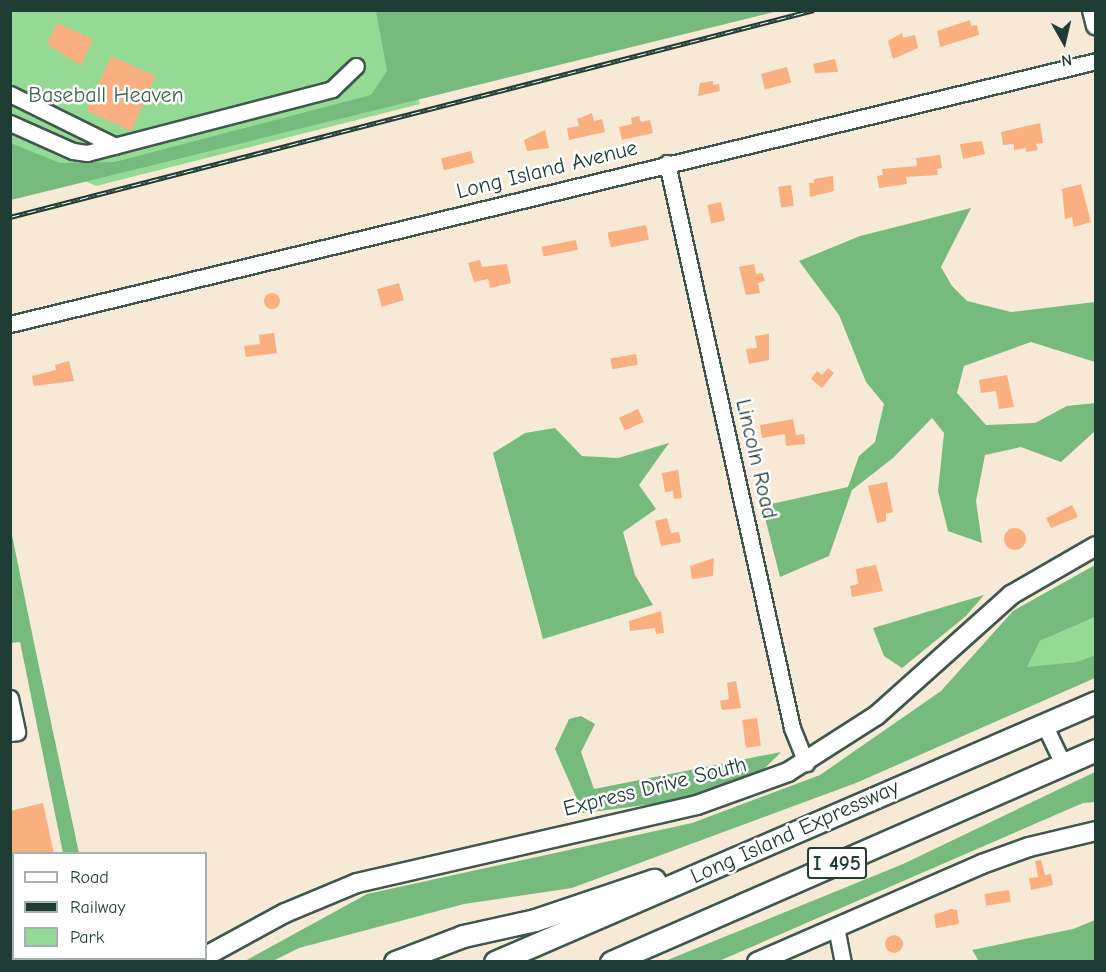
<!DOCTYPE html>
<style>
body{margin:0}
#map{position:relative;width:1106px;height:972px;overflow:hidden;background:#f6ead6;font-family:"Comic Neue",sans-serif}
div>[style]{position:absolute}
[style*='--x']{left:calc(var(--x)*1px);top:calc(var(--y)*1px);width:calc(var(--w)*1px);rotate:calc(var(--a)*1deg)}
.green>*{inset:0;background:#94da94}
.forest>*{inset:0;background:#77ba7e}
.building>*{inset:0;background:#f9af7f;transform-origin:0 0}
.round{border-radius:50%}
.roads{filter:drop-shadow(2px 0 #3f574c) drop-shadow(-2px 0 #3f574c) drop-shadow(0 2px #3f574c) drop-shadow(0 -2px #3f574c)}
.minor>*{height:15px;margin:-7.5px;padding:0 7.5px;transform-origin:7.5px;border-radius:7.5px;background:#fff}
.major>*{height:18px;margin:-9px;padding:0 9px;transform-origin:9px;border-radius:9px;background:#fff}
.highway>*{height:21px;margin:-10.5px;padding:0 10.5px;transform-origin:10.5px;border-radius:10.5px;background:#fff}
.rail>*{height:5px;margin-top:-2.5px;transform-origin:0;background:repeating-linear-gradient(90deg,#fff 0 9px,#1f3d34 0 18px);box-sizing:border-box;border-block:2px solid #1f3d34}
span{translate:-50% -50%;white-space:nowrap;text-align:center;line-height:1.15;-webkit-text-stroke:5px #fff;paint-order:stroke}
.shield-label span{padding:2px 4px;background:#fff;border:2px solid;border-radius:4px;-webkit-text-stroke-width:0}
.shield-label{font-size:21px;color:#1f3d34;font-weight:700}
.park-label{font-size:22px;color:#3c644c}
.street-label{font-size:22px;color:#1f3d34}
.frame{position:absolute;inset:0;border:12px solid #1f3d34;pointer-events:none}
.legend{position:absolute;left:12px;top:852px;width:195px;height:108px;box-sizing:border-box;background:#fff;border:2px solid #a5b1ae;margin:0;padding:8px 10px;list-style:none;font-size:18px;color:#1f3d34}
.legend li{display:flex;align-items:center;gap:12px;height:30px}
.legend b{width:30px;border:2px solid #a5b1ae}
.north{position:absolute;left:1034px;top:12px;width:60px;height:60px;-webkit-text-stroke:4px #fff;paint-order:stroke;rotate:172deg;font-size:16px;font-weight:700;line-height:24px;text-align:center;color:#1f3d34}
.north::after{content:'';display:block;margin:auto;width:21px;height:27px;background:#1f3d34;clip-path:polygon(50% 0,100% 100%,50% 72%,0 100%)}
</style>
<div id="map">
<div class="green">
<i style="clip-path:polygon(11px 11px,396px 11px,420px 104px,96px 186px,11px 147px)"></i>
<i style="clip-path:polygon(1095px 617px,1095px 655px,1076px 662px,1026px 668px,1040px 641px)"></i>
</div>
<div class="forest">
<i style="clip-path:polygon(376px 11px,778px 11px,11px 200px,11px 143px,60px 163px,115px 162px,371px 95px,387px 71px)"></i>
<i style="clip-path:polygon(971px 208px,941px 267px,952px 286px,967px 301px,1011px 312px,1095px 302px,1095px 362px,1031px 342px,964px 366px,957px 393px,986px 425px,1035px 423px,1067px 406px,1095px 403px,1095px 431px,1061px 462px,1021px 447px,985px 455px,976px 501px,982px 543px,948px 531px,938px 491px,944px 433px,932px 418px,893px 458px,852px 490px,829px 556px,780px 577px,762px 506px,848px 487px,859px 456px,875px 442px,884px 404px,866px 382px,839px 315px,799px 261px,860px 236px)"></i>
<i style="clip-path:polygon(555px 428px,582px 456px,618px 458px,669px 443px,639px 485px,656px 509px,623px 532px,635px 575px,653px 605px,543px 639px,493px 453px,525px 433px)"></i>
<i style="clip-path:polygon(10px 525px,34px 643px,79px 853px,63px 853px,20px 642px,11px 643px)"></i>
<i style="clip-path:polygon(1095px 565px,1095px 617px,1040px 641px,1027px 667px,1076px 662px,1095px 655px,1095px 678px,856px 783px,572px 888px,464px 904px,299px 948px,273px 961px,245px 961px,367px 894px,692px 823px,820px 775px,941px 691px,1013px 611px)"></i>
<i style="clip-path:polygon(984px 595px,966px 616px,902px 668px,884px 656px,873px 628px)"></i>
<i style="clip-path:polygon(581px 716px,595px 724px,581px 752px,594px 789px,781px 752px,754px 779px,677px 801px,583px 813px,555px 749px,569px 719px)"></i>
<i style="clip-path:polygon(1095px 772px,1095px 802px,1083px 803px,719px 961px,665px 961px,903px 864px)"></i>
<i style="clip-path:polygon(1095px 920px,1095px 961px,979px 961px,972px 950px,1073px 929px)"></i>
</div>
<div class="building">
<i style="clip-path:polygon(970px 20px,971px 26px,977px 25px,979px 35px,940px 47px,937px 31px)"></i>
<i style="clip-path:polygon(57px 23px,93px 39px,81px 66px,47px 44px)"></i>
<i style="clip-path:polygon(902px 33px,903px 38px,915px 35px,918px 48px,893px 59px,888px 41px)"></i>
<i style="left:111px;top:56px;width:49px;height:60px;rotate:24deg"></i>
<i style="clip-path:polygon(835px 59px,838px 72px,815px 73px,813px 64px)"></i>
<i style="left:787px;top:67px;width:16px;height:27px;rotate:75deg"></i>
<i style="clip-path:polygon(713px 81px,713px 85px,719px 84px,720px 91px,698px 96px,700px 83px)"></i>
<i style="clip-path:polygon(592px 113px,594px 121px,602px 119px,605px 132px,569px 140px,567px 128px,579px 126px,577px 119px)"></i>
<i style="clip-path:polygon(639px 116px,641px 122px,650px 120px,653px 133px,622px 140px,619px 127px,632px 124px,631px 118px)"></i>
<i style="clip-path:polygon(1040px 123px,1043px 143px,1036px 144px,1038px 150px,1026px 152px,1026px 148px,1014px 150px,1014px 144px,1003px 145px,1001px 132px)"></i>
<i style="clip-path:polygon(545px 130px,549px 148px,527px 151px,524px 140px)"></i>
<i style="clip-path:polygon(982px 141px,985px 154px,963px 159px,960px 144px)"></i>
<i style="left:471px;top:151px;width:12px;height:31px;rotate:76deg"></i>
<i style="clip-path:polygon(940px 155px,942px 168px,937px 169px,938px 175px,906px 177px,907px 184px,879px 188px,877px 176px,883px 175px,882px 169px,917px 166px,916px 158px)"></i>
<i style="clip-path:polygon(833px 176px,834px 191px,810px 197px,809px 183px,814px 183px,814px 179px)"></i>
<i style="clip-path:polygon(1081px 184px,1091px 222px,1074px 227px,1072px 217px,1065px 219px,1062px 189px)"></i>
<i style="left:791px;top:185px;width:21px;height:13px;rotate:82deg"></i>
<i style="left:721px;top:202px;width:19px;height:14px;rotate:78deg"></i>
<i style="left:646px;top:225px;width:15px;height:39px;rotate:79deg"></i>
<i style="left:576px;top:240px;width:10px;height:35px;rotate:79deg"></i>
<i style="clip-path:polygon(480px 260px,482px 267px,507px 264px,511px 283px,490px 288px,488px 279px,474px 282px,468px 263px)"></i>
<i style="clip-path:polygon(754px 264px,756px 274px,762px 273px,765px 281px,758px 283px,760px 293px,746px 295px,739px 267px)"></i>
<i style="left:399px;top:283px;width:18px;height:23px;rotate:74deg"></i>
<i class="round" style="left:264px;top:293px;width:16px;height:16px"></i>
<i style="clip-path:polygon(274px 333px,277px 353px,246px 357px,244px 346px,260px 344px,259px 335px)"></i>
<i style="clip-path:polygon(769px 334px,769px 360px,749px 364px,746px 349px,757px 348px,755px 336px)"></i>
<i style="left:636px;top:354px;width:11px;height:26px;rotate:80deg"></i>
<i style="clip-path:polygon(69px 361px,74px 381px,34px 386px,32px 376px,56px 370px,55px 365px)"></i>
<i style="clip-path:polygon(828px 368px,834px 373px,822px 388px,811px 379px,817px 371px,822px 375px)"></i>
<i style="clip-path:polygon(1007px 375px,1014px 407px,999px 409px,996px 391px,981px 393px,979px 380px)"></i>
<i style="left:638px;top:409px;width:14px;height:21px;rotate:65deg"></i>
<i style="clip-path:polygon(793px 419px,796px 435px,804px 434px,805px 444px,786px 446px,785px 434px,762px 438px,760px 425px)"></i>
<i style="clip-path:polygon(678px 470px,682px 498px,674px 499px,673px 491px,665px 492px,662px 473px)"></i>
<i style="clip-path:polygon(887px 482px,893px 512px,886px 514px,886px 521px,877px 523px,868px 486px)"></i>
<i style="clip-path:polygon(1072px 505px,1078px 517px,1051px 528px,1046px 518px)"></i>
<i style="clip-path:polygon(667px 518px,671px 533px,679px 532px,681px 542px,661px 546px,655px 521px)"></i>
<i class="round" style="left:1004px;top:528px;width:22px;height:22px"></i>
<i style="clip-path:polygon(714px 558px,713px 576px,692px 579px,690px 566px)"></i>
<i style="clip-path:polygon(876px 565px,883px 591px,852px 597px,850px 586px,858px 584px,856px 569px)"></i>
<i style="clip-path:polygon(661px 611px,664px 633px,656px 634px,655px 628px,630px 631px,629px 621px)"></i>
<i style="clip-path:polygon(736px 681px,741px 708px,722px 710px,720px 701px,729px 699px,727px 683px)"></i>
<i style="left:757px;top:718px;width:28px;height:15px;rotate:82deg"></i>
<i style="clip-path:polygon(43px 803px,54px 854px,10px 854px,10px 811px)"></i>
<i style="clip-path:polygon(1041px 860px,1045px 875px,1051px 874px,1053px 885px,1031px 890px,1029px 878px,1038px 877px,1035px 861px)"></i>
<i style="left:1009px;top:890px;width:12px;height:25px;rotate:81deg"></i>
<i style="clip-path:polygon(951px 909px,957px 910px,959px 924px,936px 928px,934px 915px)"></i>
<i class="round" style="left:885px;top:935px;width:18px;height:18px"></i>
</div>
<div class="roads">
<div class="minor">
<i style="--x:10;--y:94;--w:117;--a:26.3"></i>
<i style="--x:10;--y:123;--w:69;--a:24"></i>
<i style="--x:73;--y:151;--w:14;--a:8"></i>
<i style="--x:87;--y:153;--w:253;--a:-14.6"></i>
<i style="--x:332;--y:89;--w:33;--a:-44"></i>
<i style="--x:667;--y:163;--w:579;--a:77.52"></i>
<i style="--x:792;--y:728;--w:38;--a:68"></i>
<i style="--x:10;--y:324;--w:1117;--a:-13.61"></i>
<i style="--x:10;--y:698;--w:35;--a:78"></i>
<i style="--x:17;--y:732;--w:7;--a:172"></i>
<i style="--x:1044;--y:724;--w:44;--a:64.6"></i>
<i style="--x:836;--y:927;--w:36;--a:79"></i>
</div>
<div class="major">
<i style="--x:1092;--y:10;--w:16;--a:76"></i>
<i style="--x:206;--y:956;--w:90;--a:-28.6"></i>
<i style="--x:285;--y:913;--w:78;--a:-22.6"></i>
<i style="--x:357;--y:883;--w:349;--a:-12.9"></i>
<i style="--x:697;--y:805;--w:97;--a:-19.9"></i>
<i style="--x:788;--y:772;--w:106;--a:-32.6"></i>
<i style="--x:877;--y:715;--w:180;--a:-41.8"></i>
<i style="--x:1011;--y:595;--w:98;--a:-30"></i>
<i style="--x:757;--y:962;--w:245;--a:-23.5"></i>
<i style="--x:982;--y:864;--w:50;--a:-19.9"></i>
<i style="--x:1029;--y:847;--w:69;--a:-13.4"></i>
</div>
<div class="highway">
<i style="--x:395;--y:962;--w:73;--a:-20.9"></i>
<i style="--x:463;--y:936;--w:74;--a:-12.5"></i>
<i style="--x:535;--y:920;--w:126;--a:-18.6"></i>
<i style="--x:495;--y:962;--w:655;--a:-23.39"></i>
<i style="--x:611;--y:962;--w:529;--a:-23.61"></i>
</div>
</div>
<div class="rail">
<i style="--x:10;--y:217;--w:830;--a:-14.44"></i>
</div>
<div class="shield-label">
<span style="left:837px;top:863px">I 495</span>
</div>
<div class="park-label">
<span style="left:106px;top:96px">Baseball Heaven</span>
</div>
<div class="street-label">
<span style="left:547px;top:170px;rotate:-14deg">Long Island Avenue</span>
<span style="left:756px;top:459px;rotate:77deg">Lincoln Road</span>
<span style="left:655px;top:787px;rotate:-14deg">Express Drive South</span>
<span style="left:795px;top:832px;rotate:-24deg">Long Island Expressway</span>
</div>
<div class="frame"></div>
<ul class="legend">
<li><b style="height:8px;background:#fff"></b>Road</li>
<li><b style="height:8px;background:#1f3d34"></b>Railway</li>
<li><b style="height:16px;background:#94da94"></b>Park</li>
</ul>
<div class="north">N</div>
</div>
